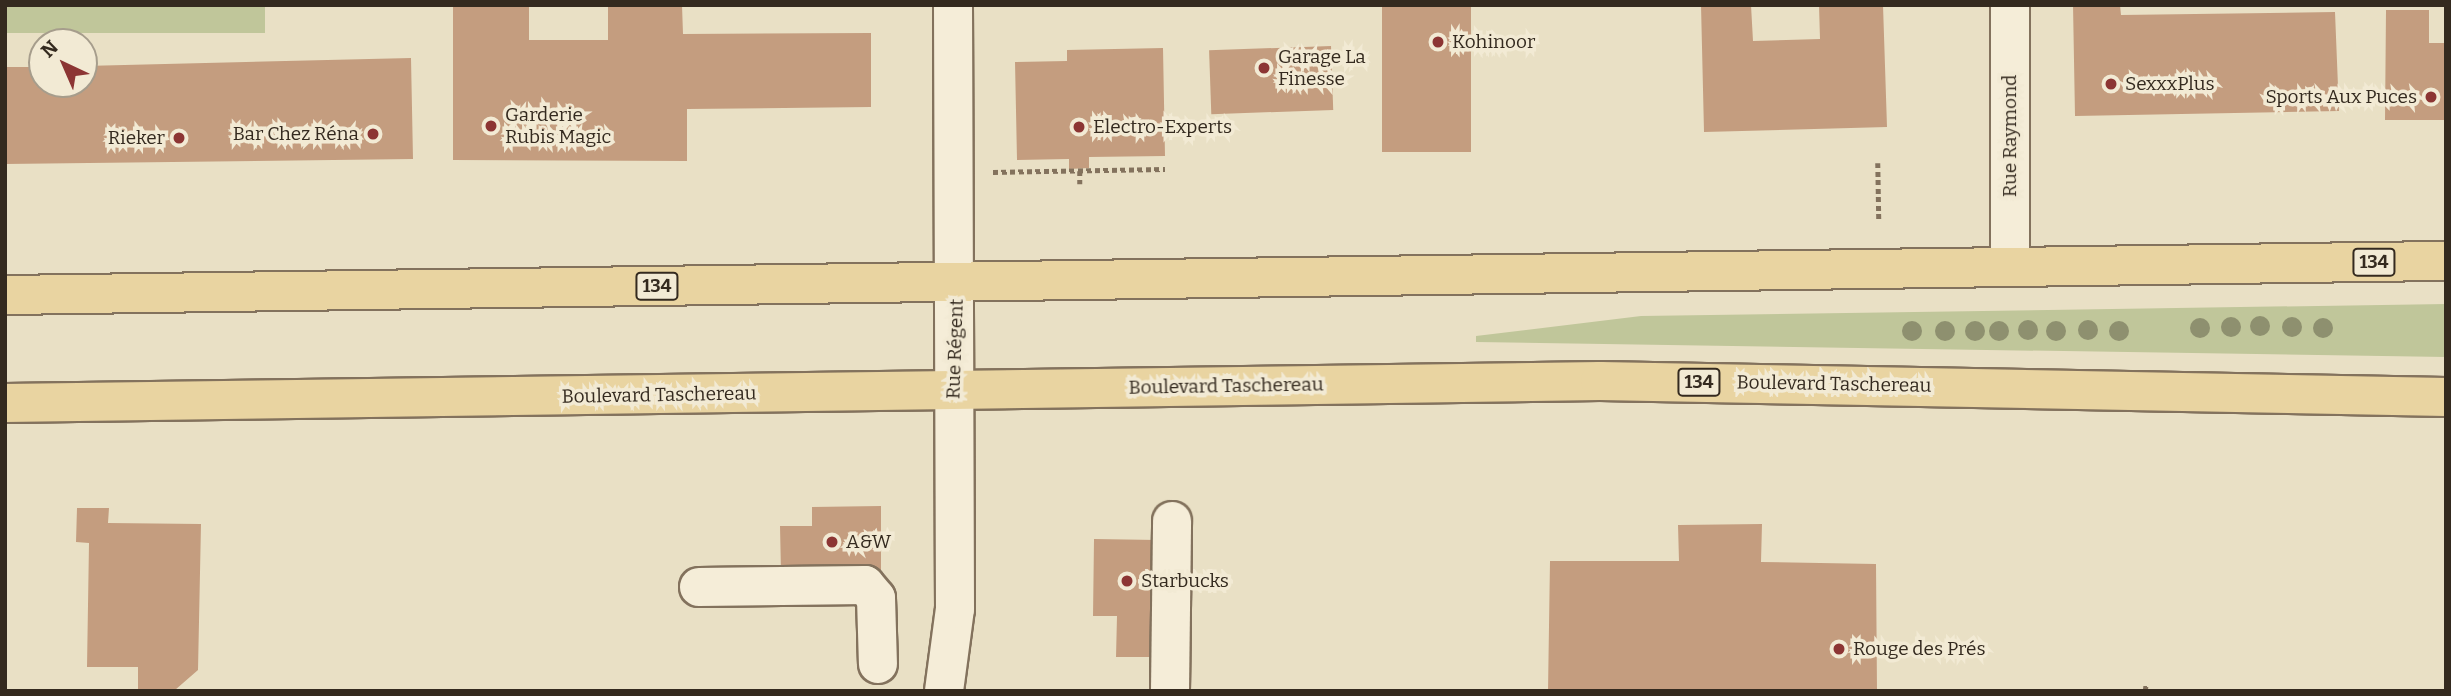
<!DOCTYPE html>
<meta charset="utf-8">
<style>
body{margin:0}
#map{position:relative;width:2451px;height:696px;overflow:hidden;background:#e9e0c5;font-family:Bitter,serif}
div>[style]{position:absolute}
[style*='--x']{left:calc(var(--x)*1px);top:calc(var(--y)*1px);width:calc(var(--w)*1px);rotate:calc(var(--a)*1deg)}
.green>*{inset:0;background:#c0c69a;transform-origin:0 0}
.building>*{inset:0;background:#c49d7f;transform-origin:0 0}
.path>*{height:4.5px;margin-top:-2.25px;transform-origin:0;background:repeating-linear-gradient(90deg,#83725d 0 5px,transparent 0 8.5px)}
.roads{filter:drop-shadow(2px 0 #83725d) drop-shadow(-2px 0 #83725d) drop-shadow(0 2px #83725d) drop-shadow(0 -2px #83725d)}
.minor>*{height:38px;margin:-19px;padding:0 19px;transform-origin:19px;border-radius:19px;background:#f5edd8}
.major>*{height:38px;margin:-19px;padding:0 19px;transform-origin:19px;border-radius:19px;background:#e9d4a1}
.trees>*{width:20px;height:20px;margin:-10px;border-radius:50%;background:#8e906f}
.dots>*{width:19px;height:19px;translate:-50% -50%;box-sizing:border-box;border:4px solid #f2ead4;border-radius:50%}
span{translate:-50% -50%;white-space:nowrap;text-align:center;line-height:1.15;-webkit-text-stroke:7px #f2ead4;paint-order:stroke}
.shield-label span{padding:2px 5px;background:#f2ead4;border:2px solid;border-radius:5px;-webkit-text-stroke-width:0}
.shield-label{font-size:18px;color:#342a1f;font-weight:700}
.poi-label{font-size:19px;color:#342a1f}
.left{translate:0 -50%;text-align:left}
.right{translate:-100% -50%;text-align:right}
.street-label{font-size:19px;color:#342a1f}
.frame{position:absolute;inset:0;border:7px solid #342a1f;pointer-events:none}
.north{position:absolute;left:28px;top:28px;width:70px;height:70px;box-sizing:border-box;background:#f2ead4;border:2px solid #a69d8c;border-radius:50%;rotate:316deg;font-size:19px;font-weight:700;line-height:28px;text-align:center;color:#342a1f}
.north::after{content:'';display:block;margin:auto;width:24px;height:32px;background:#8c3533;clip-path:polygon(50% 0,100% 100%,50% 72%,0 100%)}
</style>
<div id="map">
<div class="green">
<i style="left:5px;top:5px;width:260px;height:28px"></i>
<i style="clip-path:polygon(2446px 304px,2446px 357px,1476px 342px,1476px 336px,1641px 316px)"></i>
</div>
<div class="building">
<i style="clip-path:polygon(453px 5px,529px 5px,529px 40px,608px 40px,608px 5px,682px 5px,683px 34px,871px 33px,871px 107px,687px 109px,687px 161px,453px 160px)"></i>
<i style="left:1382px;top:5px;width:89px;height:147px"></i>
<i style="clip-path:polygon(1701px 5px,1751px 5px,1753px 41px,1820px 39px,1819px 5px,1883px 5px,1887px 127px,1704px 132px)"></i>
<i style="clip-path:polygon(2073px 5px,2120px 5px,2121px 15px,2335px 12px,2339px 111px,2075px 116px)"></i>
<i style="clip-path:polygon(2386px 10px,2429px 10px,2429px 43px,2446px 43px,2446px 120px,2385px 120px)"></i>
<i style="left:1331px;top:46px;width:64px;height:122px;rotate:88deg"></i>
<i style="clip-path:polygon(1163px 48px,1165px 156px,1089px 157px,1089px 168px,1069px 169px,1069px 159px,1017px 160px,1015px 62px,1067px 61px,1067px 50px)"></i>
<i style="clip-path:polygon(411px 58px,413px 159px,5px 164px,5px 67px,42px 67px,42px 84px,84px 84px,84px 66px)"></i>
<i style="clip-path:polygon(881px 506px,881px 571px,781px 573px,780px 526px,812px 526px,812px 507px)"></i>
<i style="clip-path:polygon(77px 508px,109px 508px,108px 523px,201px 524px,198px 670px,175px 690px,138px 689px,138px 667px,87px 667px,89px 543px,76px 542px)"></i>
<i style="clip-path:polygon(1762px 524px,1761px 562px,1876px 564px,1877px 691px,1548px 691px,1550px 561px,1679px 561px,1678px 525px)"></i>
<i style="clip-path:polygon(1094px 539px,1157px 540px,1155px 657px,1116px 657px,1117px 616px,1093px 616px)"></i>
</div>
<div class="path">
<i style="--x:1878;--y:163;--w:58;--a:89"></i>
<i style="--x:1080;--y:171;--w:13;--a:90"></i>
<i style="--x:993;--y:172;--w:172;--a:-1"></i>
<i style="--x:1878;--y:649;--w:34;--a:2"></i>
<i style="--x:2145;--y:691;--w:8;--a:-83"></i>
</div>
<div class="roads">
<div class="minor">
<i style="--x:2010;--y:5;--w:262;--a:90"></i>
<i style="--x:699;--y:587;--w:166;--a:-0.7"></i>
<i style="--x:865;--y:585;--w:17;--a:50"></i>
<i style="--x:876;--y:598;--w:66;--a:88.3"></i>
<i style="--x:944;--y:691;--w:83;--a:-82.4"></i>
<i style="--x:955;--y:609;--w:604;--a:-90.19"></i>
<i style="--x:1170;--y:691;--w:170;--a:-89.3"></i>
</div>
<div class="major">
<i style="--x:5;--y:295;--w:2441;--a:-0.8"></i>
<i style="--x:5;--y:403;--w:1595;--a:-0.79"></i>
<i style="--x:1600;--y:381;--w:846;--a:1.08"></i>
</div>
</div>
<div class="trees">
<i style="left:2260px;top:326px"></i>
<i style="left:2231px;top:327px"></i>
<i style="left:2292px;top:327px"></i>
<i style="left:2200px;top:328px"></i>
<i style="left:2323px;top:328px"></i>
<i style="left:2028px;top:330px"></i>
<i style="left:2088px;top:330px"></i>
<i style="left:1912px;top:331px"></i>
<i style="left:1945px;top:331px"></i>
<i style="left:1975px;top:331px"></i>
<i style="left:1999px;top:331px"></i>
<i style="left:2056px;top:331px"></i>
<i style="left:2119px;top:331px"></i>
</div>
<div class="dots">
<i style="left:1438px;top:42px;background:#8c3533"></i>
<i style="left:1264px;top:68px;background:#8c3533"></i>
<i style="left:2111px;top:84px;background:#8c3533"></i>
<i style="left:2431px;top:97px;background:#8c3533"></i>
<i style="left:491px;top:126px;background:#8c3533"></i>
<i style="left:1079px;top:127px;background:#8c3533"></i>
<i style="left:373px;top:134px;background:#8c3533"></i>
<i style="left:179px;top:138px;background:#8c3533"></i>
<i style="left:832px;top:542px;background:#8c3533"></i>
<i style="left:1127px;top:581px;background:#8c3533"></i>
<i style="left:1839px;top:649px;background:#8c3533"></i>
</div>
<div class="shield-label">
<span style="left:2374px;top:262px">134</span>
<span style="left:657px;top:286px">134</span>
<span style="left:1699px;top:382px">134</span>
</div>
<div class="poi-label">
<span class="left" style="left:1452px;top:42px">Kohinoor</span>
<span class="left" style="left:1278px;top:68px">Garage La<br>Finesse</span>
<span class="left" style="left:2125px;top:84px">SexxxPlus</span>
<span class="right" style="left:2417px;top:97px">Sports Aux Puces</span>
<span class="left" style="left:505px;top:126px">Garderie<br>Rubis Magic</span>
<span class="left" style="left:1093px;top:127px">Electro-Experts</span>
<span class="right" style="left:359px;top:134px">Bar Chez Réna</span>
<span class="right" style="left:165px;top:138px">Rieker</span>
<span class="left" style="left:846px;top:542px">A&amp;W</span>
<span class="left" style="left:1141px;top:581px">Starbucks</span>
<span class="left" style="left:1853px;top:649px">Rouge des Prés</span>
</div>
<div class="street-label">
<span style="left:2010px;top:136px;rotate:-90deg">Rue Raymond</span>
<span style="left:955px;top:349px;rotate:-88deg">Rue Régent</span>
<span style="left:1834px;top:384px;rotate:1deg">Boulevard Taschereau</span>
<span style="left:1226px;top:386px;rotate:-1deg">Boulevard Taschereau</span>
<span style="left:659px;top:395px;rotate:-1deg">Boulevard Taschereau</span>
</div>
<div class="frame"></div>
<div class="north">N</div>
</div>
